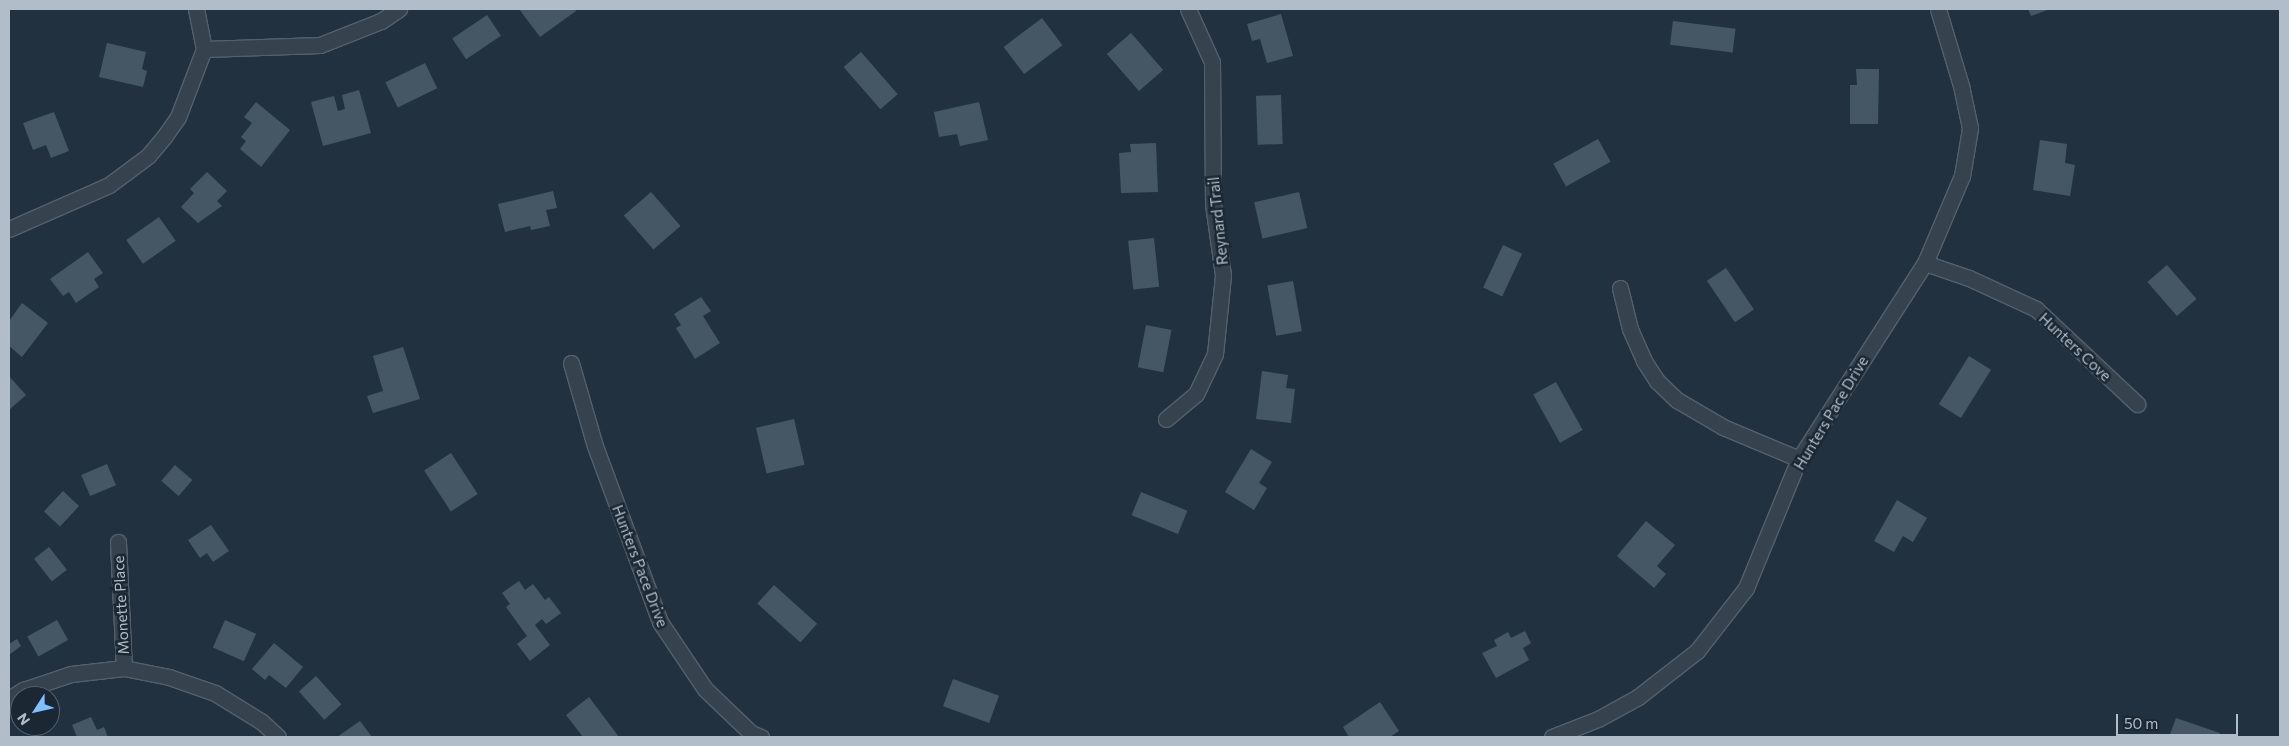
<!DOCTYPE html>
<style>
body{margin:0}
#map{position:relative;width:2289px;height:746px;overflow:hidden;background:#22313f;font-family:Commissioner,sans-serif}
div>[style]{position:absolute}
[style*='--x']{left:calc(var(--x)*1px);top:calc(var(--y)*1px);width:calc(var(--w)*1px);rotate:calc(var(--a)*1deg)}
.building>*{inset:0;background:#455765;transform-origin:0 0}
.roads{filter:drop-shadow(1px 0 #54606c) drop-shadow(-1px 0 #54606c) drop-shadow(0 1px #54606c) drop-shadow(0 -1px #54606c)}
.street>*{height:15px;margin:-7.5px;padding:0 7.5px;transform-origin:7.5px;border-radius:7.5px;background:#36434e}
span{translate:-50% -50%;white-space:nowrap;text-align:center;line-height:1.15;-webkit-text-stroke:5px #1b2833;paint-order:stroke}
.street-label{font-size:15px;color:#b2bdca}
.frame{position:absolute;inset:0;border:10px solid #b2bdca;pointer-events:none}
.north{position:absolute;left:10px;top:686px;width:50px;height:50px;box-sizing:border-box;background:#1b2833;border:1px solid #57646f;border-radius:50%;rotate:235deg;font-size:14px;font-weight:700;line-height:20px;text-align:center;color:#b2bdca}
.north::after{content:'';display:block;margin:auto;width:18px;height:22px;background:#81bfff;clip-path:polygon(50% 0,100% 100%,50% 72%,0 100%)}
.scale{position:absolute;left:2116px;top:714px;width:122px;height:22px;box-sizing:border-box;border:2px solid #b2bdca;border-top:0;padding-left:6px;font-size:15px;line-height:18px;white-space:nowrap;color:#b2bdca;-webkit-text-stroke:4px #1b2833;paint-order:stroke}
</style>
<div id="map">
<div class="building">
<i style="clip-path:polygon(519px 9px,575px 9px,576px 11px,540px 37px)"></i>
<i style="clip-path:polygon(2028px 9px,2050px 9px,2031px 16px)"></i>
<i style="clip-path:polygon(1281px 14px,1293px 56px,1267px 63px,1260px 39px,1252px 41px,1247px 24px)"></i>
<i style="left:487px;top:15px;width:25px;height:42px;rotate:56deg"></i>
<i style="left:1042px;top:18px;width:34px;height:48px;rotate:53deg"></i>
<i style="left:1673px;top:21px;width:63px;height:24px;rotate:7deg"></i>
<i style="left:1131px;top:33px;width:49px;height:32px;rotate:49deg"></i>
<i style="clip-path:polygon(107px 43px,146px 52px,142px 69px,147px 71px,143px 87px,99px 77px)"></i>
<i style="left:861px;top:52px;width:56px;height:23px;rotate:49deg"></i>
<i style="left:425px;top:63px;width:28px;height:44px;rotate:64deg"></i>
<i style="clip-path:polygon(1856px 69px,1879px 69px,1878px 124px,1850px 124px,1850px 85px,1857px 85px)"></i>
<i style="clip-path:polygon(359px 90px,371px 133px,323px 146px,311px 102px,334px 96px,338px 111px,345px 109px,342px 95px)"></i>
<i style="left:1281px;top:95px;width:49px;height:25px;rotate:88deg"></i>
<i style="clip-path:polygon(256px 102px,290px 130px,261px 167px,240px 149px,246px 141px,241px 137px,252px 123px,244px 117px)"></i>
<i style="clip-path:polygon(979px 102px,988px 140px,960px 146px,957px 134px,939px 137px,934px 112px)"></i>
<i style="clip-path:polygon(54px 112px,69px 151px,51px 158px,46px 145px,33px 150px,23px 123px)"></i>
<i style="left:1598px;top:139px;width:26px;height:51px;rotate:61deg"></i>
<i style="clip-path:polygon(2040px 140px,2067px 144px,2065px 163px,2075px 165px,2070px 196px,2033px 190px)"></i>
<i style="clip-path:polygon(1156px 143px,1158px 192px,1121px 193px,1119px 153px,1131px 152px,1130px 144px)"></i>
<i style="clip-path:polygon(207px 172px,227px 191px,217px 201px,222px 206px,198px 223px,181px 207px,194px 193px,190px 189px)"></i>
<i style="clip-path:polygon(553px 191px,557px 208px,546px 210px,550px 226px,531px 230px,530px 226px,505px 232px,498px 204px)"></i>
<i style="left:651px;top:192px;width:45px;height:36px;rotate:49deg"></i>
<i style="left:1299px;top:192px;width:37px;height:46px;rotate:77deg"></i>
<i style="left:159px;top:217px;width:29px;height:40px;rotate:55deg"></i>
<i style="left:1154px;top:238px;width:49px;height:26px;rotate:84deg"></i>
<i style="left:1503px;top:245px;width:21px;height:47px;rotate:25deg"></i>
<i style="clip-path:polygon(88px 252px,103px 273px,94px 279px,99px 287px,76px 303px,69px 292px,63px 296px,50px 279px)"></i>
<i style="left:2167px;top:265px;width:45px;height:26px;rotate:49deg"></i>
<i style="left:1726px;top:268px;width:50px;height:23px;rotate:56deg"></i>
<i style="left:1293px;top:281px;width:51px;height:26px;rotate:80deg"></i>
<i style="clip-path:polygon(701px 297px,711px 311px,703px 316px,720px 343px,695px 359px,676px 328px,681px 325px,674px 314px)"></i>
<i style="clip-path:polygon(22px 303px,48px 323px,22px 357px,9px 346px,9px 321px)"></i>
<i style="left:1146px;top:325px;width:26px;height:43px;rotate:11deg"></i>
<i style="clip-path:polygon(403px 347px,420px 399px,373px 413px,367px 396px,383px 391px,373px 356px)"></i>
<i style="left:1969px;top:356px;width:26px;height:57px;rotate:32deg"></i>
<i style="clip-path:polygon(1262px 371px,1288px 375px,1286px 388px,1295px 389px,1291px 423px,1256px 419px)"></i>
<i style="clip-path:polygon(9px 376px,26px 395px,9px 410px)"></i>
<i style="left:1556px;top:382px;width:55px;height:26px;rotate:61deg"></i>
<i style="left:794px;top:419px;width:47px;height:39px;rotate:77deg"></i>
<i style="clip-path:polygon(1251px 449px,1272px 462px,1259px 483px,1267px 488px,1254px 510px,1225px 492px)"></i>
<i style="left:451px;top:453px;width:49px;height:32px;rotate:57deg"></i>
<i style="left:107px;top:464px;width:23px;height:28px;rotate:67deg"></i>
<i style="left:175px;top:465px;width:23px;height:21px;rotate:41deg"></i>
<i style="left:63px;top:491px;width:22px;height:28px;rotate:43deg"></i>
<i style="left:1141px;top:492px;width:50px;height:25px;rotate:22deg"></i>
<i style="clip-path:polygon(1897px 500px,1927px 518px,1913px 542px,1903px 536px,1894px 552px,1874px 541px)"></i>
<i style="clip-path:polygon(1646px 521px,1675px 545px,1657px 566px,1666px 574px,1654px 588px,1617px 556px)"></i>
<i style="clip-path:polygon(211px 525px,229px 551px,213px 562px,207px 553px,200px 558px,188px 540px)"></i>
<i style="left:49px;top:547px;width:29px;height:19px;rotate:52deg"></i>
<i style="clip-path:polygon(519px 581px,525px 590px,533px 584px,545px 600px,549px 597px,561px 613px,546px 624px,542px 619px,535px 625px,550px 645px,530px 661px,517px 644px,527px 636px,506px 607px,510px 604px,502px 593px)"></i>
<i style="left:774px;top:585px;width:58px;height:25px;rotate:42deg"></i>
<i style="left:57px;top:620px;width:23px;height:34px;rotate:61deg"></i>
<i style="left:225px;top:620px;width:34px;height:30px;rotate:24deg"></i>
<i style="clip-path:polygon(1525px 631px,1531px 643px,1523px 648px,1529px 660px,1496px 678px,1482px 653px,1497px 646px,1494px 640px,1508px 632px,1511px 638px)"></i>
<i style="clip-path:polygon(17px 639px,21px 646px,9px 655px,9px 644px)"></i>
<i style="clip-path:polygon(274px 643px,303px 667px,286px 688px,269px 675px,265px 680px,252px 669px)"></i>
<i style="left:316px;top:676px;width:38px;height:23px;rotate:48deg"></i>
<i style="left:953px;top:679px;width:49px;height:29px;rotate:20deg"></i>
<i style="clip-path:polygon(589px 697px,619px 737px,583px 737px,566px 715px)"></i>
<i style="clip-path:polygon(1380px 702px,1399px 731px,1390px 737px,1349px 737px,1343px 727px)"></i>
<i style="clip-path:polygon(91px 717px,97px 730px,104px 727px,108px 737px,77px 737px,72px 725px)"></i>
<i style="clip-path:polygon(2176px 718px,2220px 733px,2219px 737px,2169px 737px)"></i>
<i style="clip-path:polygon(360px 721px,372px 737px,337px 737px)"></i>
</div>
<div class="roads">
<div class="street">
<i style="--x:204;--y:49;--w:116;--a:-2"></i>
<i style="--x:320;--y:45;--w:66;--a:-21.5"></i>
<i style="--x:381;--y:21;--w:22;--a:-34"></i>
<i style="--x:9;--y:229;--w:109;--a:-23.7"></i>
<i style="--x:109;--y:185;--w:49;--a:-36.6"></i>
<i style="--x:148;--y:156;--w:25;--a:-50"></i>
<i style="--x:164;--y:137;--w:24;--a:-55"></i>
<i style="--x:178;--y:117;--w:73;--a:-69.1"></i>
<i style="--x:204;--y:49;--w:41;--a:-101.3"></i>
<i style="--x:1925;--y:263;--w:46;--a:18.8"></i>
<i style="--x:1969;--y:278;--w:74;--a:24.8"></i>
<i style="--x:2036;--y:309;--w:139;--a:43.2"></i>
<i style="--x:1620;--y:288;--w:42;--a:76.3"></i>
<i style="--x:1630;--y:329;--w:35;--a:66"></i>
<i style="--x:1644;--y:361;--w:24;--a:57"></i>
<i style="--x:1657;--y:381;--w:28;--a:44"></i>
<i style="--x:1677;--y:400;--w:53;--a:30.4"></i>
<i style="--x:1723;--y:427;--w:82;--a:22.8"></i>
<i style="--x:571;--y:363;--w:86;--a:73.9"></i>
<i style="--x:595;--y:446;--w:188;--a:69.7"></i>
<i style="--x:660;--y:622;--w:81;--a:56.1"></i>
<i style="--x:705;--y:689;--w:64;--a:43.7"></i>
<i style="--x:751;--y:733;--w:11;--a:22"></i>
<i style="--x:1166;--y:419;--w:39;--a:-40"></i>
<i style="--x:1196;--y:394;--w:44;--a:-64.6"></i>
<i style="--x:1215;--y:354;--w:79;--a:-84.2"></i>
<i style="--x:1223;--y:275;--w:72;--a:-98"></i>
<i style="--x:1213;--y:204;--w:142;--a:-90.4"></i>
<i style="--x:1212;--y:62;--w:58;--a:-114.4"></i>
<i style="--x:118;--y:542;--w:126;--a:87.3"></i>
<i style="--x:9;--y:699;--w:17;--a:-33"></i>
<i style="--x:23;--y:690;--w:51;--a:-18.4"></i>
<i style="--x:71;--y:674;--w:53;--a:-6.5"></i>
<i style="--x:124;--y:668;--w:46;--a:11.3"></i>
<i style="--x:169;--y:677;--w:49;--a:19.2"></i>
<i style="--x:215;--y:693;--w:55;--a:31.7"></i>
<i style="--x:262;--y:722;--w:22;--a:43"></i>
<i style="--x:1552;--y:737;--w:49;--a:-21.4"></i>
<i style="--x:1598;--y:719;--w:46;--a:-28.8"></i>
<i style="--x:1638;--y:697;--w:75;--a:-37.9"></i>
<i style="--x:1697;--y:651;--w:80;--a:-52.1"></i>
<i style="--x:1746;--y:588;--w:139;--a:-67.7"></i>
<i style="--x:1799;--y:459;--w:233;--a:-57.3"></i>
<i style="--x:1925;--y:263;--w:95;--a:-67"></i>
<i style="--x:1962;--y:176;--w:49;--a:-80.5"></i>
<i style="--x:1970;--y:128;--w:40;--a:-102"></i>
<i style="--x:1962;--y:89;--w:84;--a:-106.7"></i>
</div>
</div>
<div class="street-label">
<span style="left:1218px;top:221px;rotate:-96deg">Reynard Trail</span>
<span style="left:2075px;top:347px;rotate:43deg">Hunters Cove</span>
<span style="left:1831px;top:413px;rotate:-59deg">Hunters Pace Drive</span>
<span style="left:640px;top:566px;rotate:69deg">Hunters Pace Drive</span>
<span style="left:121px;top:605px;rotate:-93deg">Monette Place</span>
</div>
<div class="frame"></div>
<div class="north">N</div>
<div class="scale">50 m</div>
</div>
